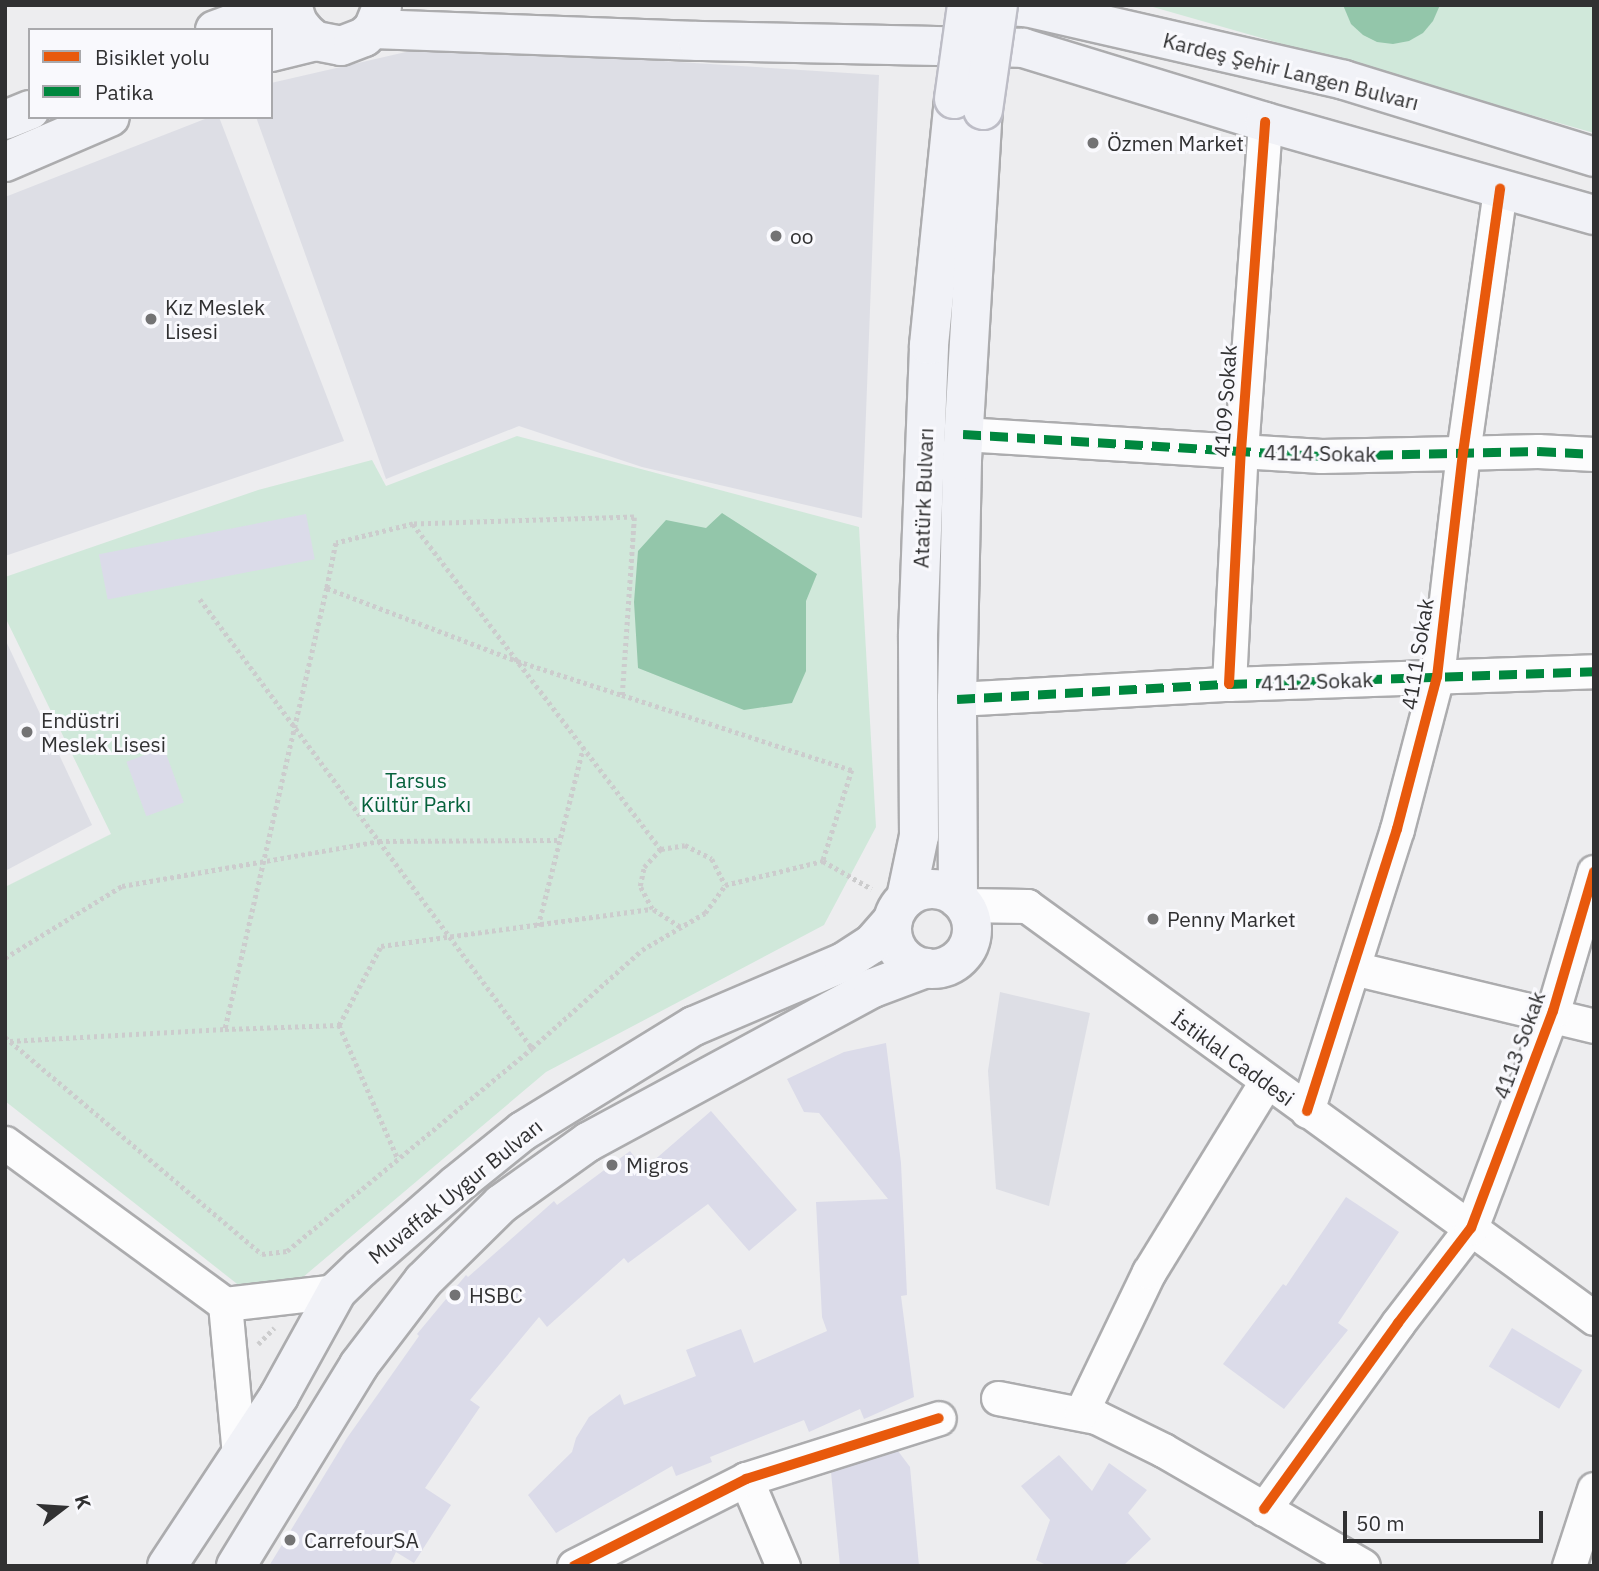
<!DOCTYPE html>
<meta charset="utf-8">
<style>
body{margin:0}
#map{position:relative;width:1599px;height:1571px;overflow:hidden;background:#ededef;font-family:"IBM Plex Sans",sans-serif}
div>[style]{position:absolute}
[style*='--x']{left:calc(var(--x)*1px);top:calc(var(--y)*1px);width:calc(var(--w)*1px);rotate:calc(var(--a)*1deg)}
.built>*{inset:0;background:#dddee5}
.green>*{inset:0;background:#d0e8da}
.water>*{inset:0;background:#93c6aa}
.building>*{inset:0;background:#dbdbe9;transform-origin:0 0}
.path>*{height:4.5px;margin-top:-2.25px;transform-origin:0;background:repeating-linear-gradient(90deg,#cccccd 0 3.5px,transparent 0 7px)}
.roads{filter:drop-shadow(2px 0 #acacae) drop-shadow(-2px 0 #acacae) drop-shadow(0 2px #acacae) drop-shadow(0 -2px #acacae)}
.minor>*{height:33px;margin:-16.5px;padding:0 16.5px;transform-origin:16.5px;border-radius:16.5px;background:#fcfcfd}
.major>*{height:38px;margin:-19px;padding:0 19px;transform-origin:19px;border-radius:19px;background:#f1f2f7}
.major>.ring{margin:-19px;padding:0;box-sizing:content-box;background:none;border:38px solid #f1f2f7;border-radius:50%}
.bridges{filter:drop-shadow(2px 0 #bdbdc6) drop-shadow(-2px 0 #bdbdc6) drop-shadow(0 2px #bdbdc6) drop-shadow(0 -2px #bdbdc6)}
.major-bridge>*{height:38px;margin:-19px;padding:0 19px;transform-origin:19px;border-radius:19px;background:#f1f2f7}
.quiet>*{height:9px;margin-top:-4.5px;transform-origin:0;background:repeating-linear-gradient(90deg,#00873e 0 18px,transparent 0 27px)}
.cycleway>*{height:10px;margin:-5px;padding:0 5px;transform-origin:5px;border-radius:5px;background:#e8590c}
.dots>*{width:19px;height:19px;translate:-50% -50%;box-sizing:border-box;border:4px solid #f9f9fd;border-radius:50%}
span{translate:-50% -50%;white-space:nowrap;text-align:center;line-height:1.15;-webkit-text-stroke:6px #f9f9fd;paint-order:stroke}
.street-label{font-size:21px;color:#313132}
.poi-label{font-size:21px;color:#313132}
.left{translate:0 -50%;text-align:left}
.park-label{font-size:21px;color:#06623c}
.frame{position:absolute;inset:0;border:7px solid #313132;pointer-events:none}
.legend{position:absolute;left:28px;top:28px;width:245px;height:91px;box-sizing:border-box;background:#f9f9fd;border:2px solid #a9a9ac;margin:0;padding:9px 12px;list-style:none;font-size:21px;color:#313132}
.legend li{display:flex;align-items:center;gap:14px;height:35px}
.legend b{width:35px;border:2px solid #a9a9ac}
.north{position:absolute;left:28px;top:1473px;width:70px;height:70px;-webkit-text-stroke:5px #f9f9fd;paint-order:stroke;rotate:73deg;font-size:19px;font-weight:700;line-height:28px;text-align:center;color:#313132}
.north::after{content:'';display:block;margin:auto;width:24px;height:32px;background:#313132;clip-path:polygon(50% 0,100% 100%,50% 72%,0 100%)}
.scale{position:absolute;left:1343px;top:1511px;width:200px;height:32px;box-sizing:border-box;border:4px solid #313132;border-top:0;padding-left:9px;font-size:21px;line-height:24px;white-space:nowrap;color:#313132;-webkit-text-stroke:5px #f9f9fd;paint-order:stroke}
</style>
<div id="map">
<div class="built">
<i style="clip-path:polygon(432px 46px,879px 75px,862px 518px,642px 467px,519px 426px,386px 479px,256px 117px,271px 117px,271px 83px)"></i>
<i style="clip-path:polygon(210px 117px,219px 117px,344px 441px,5px 556px,5px 197px)"></i>
<i style="clip-path:polygon(5px 639px,92px 825px,5px 871px)"></i>
<i style="clip-path:polygon(1000px 992px,1090px 1013px,1049px 1206px,996px 1189px,988px 1071px)"></i>
</div>
<div class="green">
<i style="clip-path:polygon(1146px 5px,1594px 5px,1594px 133px)"></i>
<i style="clip-path:polygon(517px 436px,859px 527px,876px 827px,824px 925px,546px 1072px,296px 1283px,241px 1287px,5px 1101px,5px 887px,111px 834px,5px 617px,5px 577px,258px 490px,372px 460px,386px 486px)"></i>
</div>
<div class="water">
<i style="clip-path:polygon(1343px 5px,1440px 5px,1433px 21px,1423px 33px,1409px 41px,1393px 44px,1377px 42px,1363px 35px,1351px 24px)"></i>
<i style="clip-path:polygon(722px 513px,817px 574px,806px 601px,806px 671px,792px 703px,744px 710px,638px 668px,634px 602px,638px 551px,666px 520px,706px 528px)"></i>
</div>
<div class="building">
<i style="left:306px;top:514px;width:46px;height:211px;rotate:79deg"></i>
<i style="left:164px;top:748px;width:58px;height:40px;rotate:70deg"></i>
<i style="clip-path:polygon(886px 1043px,901px 1163px,907px 1295px,901px 1296px,914px 1397px,864px 1419px,860px 1409px,809px 1432px,804px 1420px,710px 1457px,712px 1462px,676px 1476px,672px 1466px,556px 1533px,528px 1495px,572px 1452px,576px 1438px,589px 1417px,620px 1394px,624px 1405px,696px 1376px,686px 1350px,741px 1329px,754px 1363px,827px 1331px,822px 1317px,816px 1202px,888px 1199px,819px 1113px,804px 1112px,787px 1079px,844px 1052px)"></i>
<i style="clip-path:polygon(711px 1111px,797px 1210px,749px 1251px,708px 1204px,628px 1263px,624px 1258px,547px 1327px,539px 1317px,470px 1400px,480px 1407px,425px 1488px,451px 1505px,414px 1563px,396px 1552px,389px 1566px,269px 1566px,347px 1438px,419px 1336px,417px 1334px,466px 1275px,468px 1277px,554px 1201px,557px 1205px,630px 1151px,644px 1169px)"></i>
<i style="clip-path:polygon(1346px 1197px,1399px 1232px,1338px 1323px,1348px 1330px,1284px 1409px,1223px 1364px,1283px 1284px,1286px 1286px)"></i>
<i style="left:1512px;top:1328px;width:82px;height:45px;rotate:31deg"></i>
<i style="clip-path:polygon(898px 1451px,910px 1467px,919px 1566px,840px 1566px,831px 1472px)"></i>
<i style="clip-path:polygon(1059px 1455px,1092px 1491px,1109px 1463px,1147px 1490px,1128px 1513px,1151px 1539px,1123px 1566px,1048px 1566px,1036px 1560px,1050px 1520px,1021px 1486px)"></i>
</div>
<div class="path">
<i style="--x:413;--y:524;--w:409;--a:52.7"></i>
<i style="--x:327;--y:588;--w:453;--a:103"></i>
<i style="--x:225;--y:1029;--w:114;--a:-2"></i>
<i style="--x:339;--y:1025;--w:89;--a:-62"></i>
<i style="--x:381;--y:946;--w:274;--a:-7.8"></i>
<i style="--x:200;--y:599;--w:558;--a:53.52"></i>
<i style="--x:532;--y:1048;--w:147;--a:-41.7"></i>
<i style="--x:642;--y:950;--w:73;--a:-30.4"></i>
<i style="--x:705;--y:913;--w:34;--a:-54"></i>
<i style="--x:725;--y:885;--w:101;--a:-13.8"></i>
<i style="--x:823;--y:861;--w:56;--a:29.7"></i>
<i style="--x:622;--y:695;--w:178;--a:-86.1"></i>
<i style="--x:634;--y:517;--w:221;--a:178.2"></i>
<i style="--x:413;--y:524;--w:79;--a:166.1"></i>
<i style="--x:336;--y:543;--w:46;--a:101.3"></i>
<i style="--x:327;--y:588;--w:204;--a:21"></i>
<i style="--x:517;--y:661;--w:110;--a:17.9"></i>
<i style="--x:622;--y:695;--w:242;--a:18.1"></i>
<i style="--x:852;--y:770;--w:96;--a:107.7"></i>
<i style="--x:538;--y:926;--w:184;--a:-75.8"></i>
<i style="--x:680;--y:927;--w:33;--a:-147"></i>
<i style="--x:652;--y:909;--w:26;--a:-118"></i>
<i style="--x:640;--y:886;--w:19;--a:-78"></i>
<i style="--x:644;--y:867;--w:25;--a:-47"></i>
<i style="--x:661;--y:849;--w:24;--a:-9"></i>
<i style="--x:685;--y:845;--w:30;--a:27"></i>
<i style="--x:712;--y:859;--w:29;--a:63"></i>
<i style="--x:5;--y:958;--w:137;--a:-31.6"></i>
<i style="--x:122;--y:886;--w:261;--a:-9.9"></i>
<i style="--x:379;--y:841;--w:181;--a:-0.3"></i>
<i style="--x:339;--y:1025;--w:146;--a:66.2"></i>
<i style="--x:5;--y:1037;--w:336;--a:40.2"></i>
<i style="--x:262;--y:1254;--w:25;--a:-7"></i>
<i style="--x:287;--y:1251;--w:318;--a:-39.6"></i>
<i style="--x:10;--y:1041;--w:215;--a:-3.2"></i>
<i style="--x:258;--y:1344;--w:23;--a:-45"></i>
</div>
<div class="roads">
<div class="minor">
<i style="--x:963;--y:434;--w:359;--a:3.5"></i>
<i style="--x:1321;--y:456;--w:217;--a:-1.3"></i>
<i style="--x:1538;--y:451;--w:56;--a:3.1"></i>
<i style="--x:1229;--y:684;--w:233;--a:-87.1"></i>
<i style="--x:1241;--y:451;--w:330;--a:-85.8"></i>
<i style="--x:957;--y:699;--w:272;--a:-3.2"></i>
<i style="--x:1229;--y:684;--w:365;--a:-2"></i>
<i style="--x:964;--y:905;--w:63;--a:0.9"></i>
<i style="--x:1027;--y:906;--w:701;--a:36"></i>
<i style="--x:1353;--y:968;--w:248;--a:13.5"></i>
<i style="--x:1307;--y:1111;--w:296;--a:-72.3"></i>
<i style="--x:1397;--y:829;--w:157;--a:-75.3"></i>
<i style="--x:1437;--y:677;--w:226;--a:-83.4"></i>
<i style="--x:1463;--y:453;--w:267;--a:-82"></i>
<i style="--x:5;--y:1143;--w:273;--a:36.2"></i>
<i style="--x:225;--y:1304;--w:151;--a:84.7"></i>
<i style="--x:225;--y:1304;--w:113;--a:-6.6"></i>
<i style="--x:998;--y:1398;--w:100;--a:11"></i>
<i style="--x:1096;--y:1417;--w:75;--a:26.2"></i>
<i style="--x:1163;--y:1450;--w:231;--a:30.1"></i>
<i style="--x:1081;--y:1413;--w:157;--a:-64.3"></i>
<i style="--x:1149;--y:1272;--w:223;--a:-58.4"></i>
<i style="--x:746;--y:1479;--w:95;--a:67"></i>
<i style="--x:1264;--y:1509;--w:229;--a:-54.2"></i>
<i style="--x:1398;--y:1323;--w:120;--a:-52.5"></i>
<i style="--x:1471;--y:1228;--w:232;--a:-69.3"></i>
<i style="--x:1553;--y:1011;--w:145;--a:-73.6"></i>
<i style="--x:574;--y:1566;--w:193;--a:-26.8"></i>
<i style="--x:746;--y:1479;--w:202;--a:-17.5"></i>
<i style="--x:1569;--y:1566;--w:81;--a:-72"></i>
</div>
<div class="major">
<i style="--x:292;--y:5;--w:19;--a:72"></i>
<i style="--x:298;--y:23;--w:13;--a:51"></i>
<i style="--x:306;--y:33;--w:13;--a:39"></i>
<i style="--x:316;--y:41;--w:25;--a:11"></i>
<i style="--x:341;--y:46;--w:25;--a:-21"></i>
<i style="--x:364;--y:37;--w:12;--a:-42"></i>
<i style="--x:373;--y:29;--w:24;--a:-68"></i>
<i style="--x:994;--y:5;--w:32;--a:4"></i>
<i style="--x:1026;--y:7;--w:326;--a:12.9"></i>
<i style="--x:1344;--y:80;--w:262;--a:17.1"></i>
<i style="--x:373;--y:29;--w:325;--a:2.1"></i>
<i style="--x:698;--y:41;--w:325;--a:1.2"></i>
<i style="--x:1023;--y:48;--w:253;--a:17"></i>
<i style="--x:1265;--y:122;--w:342;--a:15.8"></i>
<i style="--x:215;--y:30;--w:37;--a:-20"></i>
<i style="--x:250;--y:17;--w:43;--a:-7.9"></i>
<i style="--x:271;--y:52;--w:46;--a:-13.7"></i>
<i style="--x:5;--y:120;--w:27;--a:-22"></i>
<i style="--x:5;--y:162;--w:114;--a:-23.2"></i>
<i class="ring" style="left:892px;top:889px;width:42px;height:42px"></i>
<i style="--x:906;--y:898;--w:63;--a:-78.2"></i>
<i style="--x:919;--y:836;--w:202;--a:-90.3"></i>
<i style="--x:918;--y:634;--w:289;--a:-87.8"></i>
<i style="--x:929;--y:345;--w:247;--a:-84.2"></i>
<i style="--x:958;--y:899;--w:200;--a:-90.3"></i>
<i style="--x:957;--y:699;--w:239;--a:-88.8"></i>
<i style="--x:962;--y:460;--w:351;--a:-86.6"></i>
<i style="--x:167;--y:1566;--w:204;--a:-56.6"></i>
<i style="--x:279;--y:1396;--w:120;--a:-61.1"></i>
<i style="--x:337;--y:1291;--w:33;--a:-44"></i>
<i style="--x:361;--y:1268;--w:126;--a:-41.1"></i>
<i style="--x:456;--y:1185;--w:86;--a:-38.9"></i>
<i style="--x:523;--y:1131;--w:201;--a:-31.6"></i>
<i style="--x:694;--y:1026;--w:163;--a:-23.1"></i>
<i style="--x:844;--y:962;--w:33;--a:-33"></i>
<i style="--x:872;--y:944;--w:32;--a:-49"></i>
<i style="--x:236;--y:1566;--w:236;--a:-58.5"></i>
<i style="--x:359;--y:1365;--w:106;--a:-52.7"></i>
<i style="--x:423;--y:1281;--w:110;--a:-44.6"></i>
<i style="--x:501;--y:1204;--w:107;--a:-35.5"></i>
<i style="--x:588;--y:1142;--w:324;--a:-28.4"></i>
<i style="--x:873;--y:988;--w:57;--a:-20.7"></i>
</div>
</div>
<div class="bridges">
<div class="major-bridge">
<i style="--x:954;--y:99;--w:95;--a:-82.1"></i>
<i style="--x:983;--y:110;--w:106;--a:-81.9"></i>
</div>
</div>
<div class="quiet">
<i style="--x:963;--y:434;--w:359;--a:3.5"></i>
<i style="--x:1321;--y:456;--w:217;--a:-1.3"></i>
<i style="--x:1538;--y:451;--w:56;--a:3.1"></i>
<i style="--x:957;--y:699;--w:272;--a:-3.2"></i>
<i style="--x:1229;--y:684;--w:365;--a:-2"></i>
</div>
<div class="cycleway">
<i style="--x:1229;--y:684;--w:233;--a:-87.1"></i>
<i style="--x:1241;--y:451;--w:330;--a:-85.8"></i>
<i style="--x:1307;--y:1111;--w:296;--a:-72.3"></i>
<i style="--x:1397;--y:829;--w:157;--a:-75.3"></i>
<i style="--x:1437;--y:677;--w:226;--a:-83.4"></i>
<i style="--x:1463;--y:453;--w:267;--a:-82"></i>
<i style="--x:1264;--y:1509;--w:229;--a:-54.2"></i>
<i style="--x:1398;--y:1323;--w:120;--a:-52.5"></i>
<i style="--x:1471;--y:1228;--w:232;--a:-69.3"></i>
<i style="--x:1553;--y:1011;--w:145;--a:-73.6"></i>
<i style="--x:574;--y:1566;--w:193;--a:-26.8"></i>
<i style="--x:746;--y:1479;--w:202;--a:-17.5"></i>
</div>
<div class="dots">
<i style="left:1093px;top:143px;background:#737374"></i>
<i style="left:776px;top:236px;background:#737374"></i>
<i style="left:151px;top:319px;background:#737374"></i>
<i style="left:27px;top:732px;background:#737374"></i>
<i style="left:1153px;top:919px;background:#737374"></i>
<i style="left:612px;top:1165px;background:#737374"></i>
<i style="left:455px;top:1295px;background:#737374"></i>
<i style="left:290px;top:1540px;background:#737374"></i>
</div>
<div class="street-label">
<span style="left:1291px;top:71px;rotate:14deg">Kardeş Şehir Langen Bulvarı</span>
<span style="left:1225px;top:401px;rotate:-86deg">4109 Sokak</span>
<span style="left:1320px;top:453px;rotate:1deg">4114 Sokak</span>
<span style="left:923px;top:498px;rotate:-88deg">Atatürk Bulvarı</span>
<span style="left:1417px;top:654px;rotate:-81deg">4111 Sokak</span>
<span style="left:1317px;top:681px;rotate:-2deg">4112 Sokak</span>
<span style="left:1519px;top:1045px;rotate:-70deg">4113 Sokak</span>
<span style="left:1233px;top:1058px;rotate:36deg">İstiklal Caddesi</span>
<span style="left:455px;top:1191px;rotate:-39deg">Muvaffak Uygur Bulvarı</span>
</div>
<div class="poi-label">
<span class="left" style="left:1107px;top:143px">Özmen Market</span>
<span class="left" style="left:790px;top:236px">oo</span>
<span class="left" style="left:165px;top:319px">Kız Meslek<br>Lisesi</span>
<span class="left" style="left:41px;top:732px">Endüstri<br>Meslek Lisesi</span>
<span class="left" style="left:1167px;top:919px">Penny Market</span>
<span class="left" style="left:626px;top:1165px">Migros</span>
<span class="left" style="left:469px;top:1295px">HSBC</span>
<span class="left" style="left:304px;top:1540px">CarrefourSA</span>
</div>
<div class="park-label">
<span style="left:416px;top:792px">Tarsus<br>Kültür Parkı</span>
</div>
<div class="frame"></div>
<ul class="legend">
<li><b style="height:9px;background:#e8590c"></b>Bisiklet yolu</li>
<li><b style="height:9px;background:#00873e"></b>Patika</li>
</ul>
<div class="north">K</div>
<div class="scale">50 m</div>
</div>
